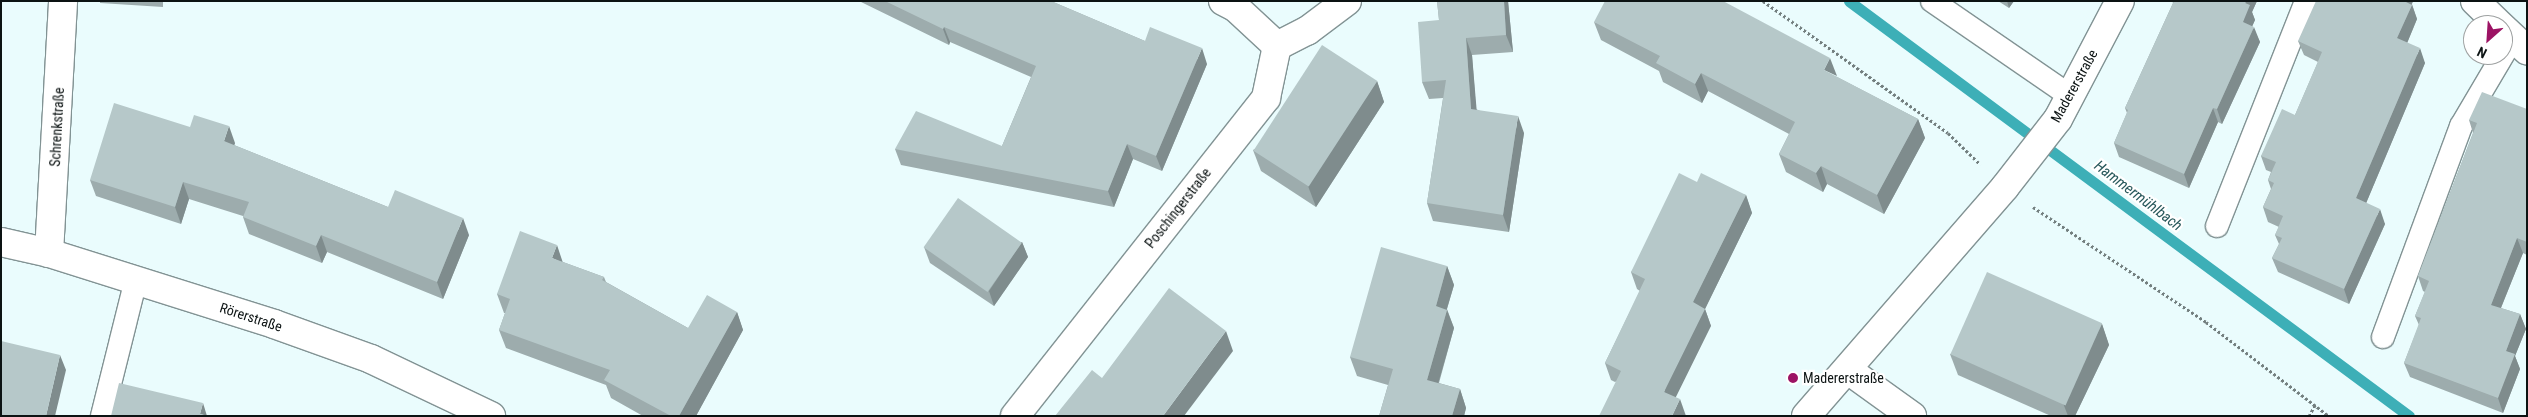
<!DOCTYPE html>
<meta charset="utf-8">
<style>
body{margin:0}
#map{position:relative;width:2528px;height:417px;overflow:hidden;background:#eafcfd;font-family:"Roboto Condensed",sans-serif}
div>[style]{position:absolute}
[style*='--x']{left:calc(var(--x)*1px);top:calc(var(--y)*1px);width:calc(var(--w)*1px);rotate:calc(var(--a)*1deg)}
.stream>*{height:11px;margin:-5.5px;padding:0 5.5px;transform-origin:5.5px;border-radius:5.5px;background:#3dafb7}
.path>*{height:3px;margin-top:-1.5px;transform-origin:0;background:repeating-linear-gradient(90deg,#737f7f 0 2.5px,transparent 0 5px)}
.roads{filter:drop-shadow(1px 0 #829394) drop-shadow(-1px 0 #829394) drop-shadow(0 1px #829394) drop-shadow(0 -1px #829394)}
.lane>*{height:22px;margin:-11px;padding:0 11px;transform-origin:11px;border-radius:11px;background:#fff}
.street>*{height:28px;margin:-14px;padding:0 14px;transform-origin:14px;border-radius:14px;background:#fff}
.wall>*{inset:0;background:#9dacad}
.shaded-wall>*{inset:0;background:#7f8c8d}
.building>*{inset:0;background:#b6c8c9;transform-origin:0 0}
.dots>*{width:14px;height:14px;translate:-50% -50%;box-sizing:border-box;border:2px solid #fff;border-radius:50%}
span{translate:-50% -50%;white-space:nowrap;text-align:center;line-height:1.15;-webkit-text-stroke:4.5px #fff;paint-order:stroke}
.street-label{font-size:14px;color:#0c1313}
.poi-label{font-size:14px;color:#0c1313}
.left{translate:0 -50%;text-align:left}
.water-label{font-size:15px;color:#28585b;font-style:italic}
.frame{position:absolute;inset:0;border:2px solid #0c1313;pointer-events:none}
.north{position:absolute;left:2463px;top:15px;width:50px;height:50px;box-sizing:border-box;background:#fff;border:1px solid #9ea1a1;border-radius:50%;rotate:206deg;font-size:14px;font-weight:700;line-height:20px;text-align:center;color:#0c1313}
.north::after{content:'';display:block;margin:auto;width:18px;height:22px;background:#9c1364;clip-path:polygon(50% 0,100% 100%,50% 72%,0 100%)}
</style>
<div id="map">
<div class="stream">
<i style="--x:1849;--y:1;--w:697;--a:36.54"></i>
</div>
<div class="path">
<i style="--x:1763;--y:1;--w:227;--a:35.5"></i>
<i style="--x:1948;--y:133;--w:45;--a:44.1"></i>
<i style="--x:2033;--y:207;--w:208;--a:33.6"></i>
<i style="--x:2206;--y:322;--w:155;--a:37.4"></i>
<i style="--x:2309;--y:416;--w:13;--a:-61"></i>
</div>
<div class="roads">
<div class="lane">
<i style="--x:1932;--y:1;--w:168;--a:34.5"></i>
<i style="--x:2217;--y:226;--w:242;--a:-68.4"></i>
<i style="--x:2383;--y:337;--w:225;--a:-69.7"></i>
<i style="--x:2461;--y:126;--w:102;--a:-59.4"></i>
<i style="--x:102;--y:416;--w:140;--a:-76"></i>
</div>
<div class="street">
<i style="--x:1223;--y:1;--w:13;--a:27"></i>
<i style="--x:1235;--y:7;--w:57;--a:42.9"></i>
<i style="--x:2475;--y:1;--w:35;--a:44"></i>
<i style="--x:2503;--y:28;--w:33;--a:43"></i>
<i style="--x:1277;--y:46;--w:34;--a:-27"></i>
<i style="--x:1307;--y:31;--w:50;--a:-36.9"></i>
<i style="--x:1;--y:242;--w:49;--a:12.9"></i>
<i style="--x:49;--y:253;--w:236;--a:17.5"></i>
<i style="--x:274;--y:324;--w:103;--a:19.8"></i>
<i style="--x:371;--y:359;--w:133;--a:25.4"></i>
<i style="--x:49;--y:253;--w:252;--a:-86.8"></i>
<i style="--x:1848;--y:370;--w:79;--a:35.7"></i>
<i style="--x:1015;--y:416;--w:405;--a:-51.7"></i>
<i style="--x:1266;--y:98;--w:53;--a:-78.1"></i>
<i style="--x:1806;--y:416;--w:303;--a:-49"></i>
<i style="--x:2005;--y:187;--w:86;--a:-52.1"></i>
<i style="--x:2058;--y:119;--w:133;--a:-62.3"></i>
</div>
</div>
<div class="wall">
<i style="clip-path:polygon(100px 1px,163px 1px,163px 7px,100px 3px)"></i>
<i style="clip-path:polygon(859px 1px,1051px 1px,1145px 41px,1207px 64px,1162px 171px,1133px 159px,1114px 207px,901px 165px,895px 149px,1002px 146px,1031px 77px,950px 42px,949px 45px)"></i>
<i style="clip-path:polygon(1437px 1px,1508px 1px,1513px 52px,1472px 55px,1476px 109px,1524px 133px,1509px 232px,1433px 221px,1427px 203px,1443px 98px,1429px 99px,1422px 82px,1439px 20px)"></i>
<i style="clip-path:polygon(1998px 1px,2014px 1px,2009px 8px)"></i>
<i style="clip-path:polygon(2172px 1px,2257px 1px,2252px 12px,2255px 20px,2252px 26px,2260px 42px,2222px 124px,2218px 122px,2189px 188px,2119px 157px,2114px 143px,2127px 113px,2125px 108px,2173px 3px)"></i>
<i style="clip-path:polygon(2413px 1px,2412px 4px,2417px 19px,2407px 43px,2425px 63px,2366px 203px,2385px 224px,2349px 304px,2278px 272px,2272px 258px,2279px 244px,2275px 235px,2279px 227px,2268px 222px,2263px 207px,2271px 189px,2268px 180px,2271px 172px,2266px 170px,2261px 156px,2295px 115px,2318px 62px,2304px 55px,2298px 41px)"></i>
<i style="clip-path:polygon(1594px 22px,1837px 77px,1918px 119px,1925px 138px,1884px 214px,1827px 184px,1823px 192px,1786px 172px,1779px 154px,1789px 134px,1708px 91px,1702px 103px,1663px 82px,1659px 71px,1601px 40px)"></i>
<i style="clip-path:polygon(1377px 81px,1384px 102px,1316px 207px,1261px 171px,1253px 150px)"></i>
<i style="clip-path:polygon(2527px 109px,2527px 255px,2523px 253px,2501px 308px,2520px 314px,2526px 329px,2515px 356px,2520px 369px,2503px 413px,2410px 377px,2404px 363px,2419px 325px,2415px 316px,2425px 292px,2423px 291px,2418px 276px,2473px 133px,2469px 120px)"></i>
<i style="clip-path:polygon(235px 143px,234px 145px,388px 207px,469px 235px,443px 299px,327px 252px,322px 263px,249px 234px,243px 217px,243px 216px,189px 199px,181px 224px,96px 196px,90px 180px)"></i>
<i style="clip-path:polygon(1697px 182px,1746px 195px,1752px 213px,1705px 309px,1711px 326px,1615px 382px,1611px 380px,1605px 363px,1640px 291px,1637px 289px,1631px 272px)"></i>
<i style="clip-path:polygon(1022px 242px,1028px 257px,994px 306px,930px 263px,924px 247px)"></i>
<i style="clip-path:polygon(563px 262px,604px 277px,606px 282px,688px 328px,737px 312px,743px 330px,696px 416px,643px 416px,611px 398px,606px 385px,506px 348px,499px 330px,505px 313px,504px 313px,497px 294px)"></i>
<i style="clip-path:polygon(1447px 266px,1454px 285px,1447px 309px,1454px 328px,1439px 383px,1460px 389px,1466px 408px,1464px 416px,1379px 416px,1388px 385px,1357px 376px,1350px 357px)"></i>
<i style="clip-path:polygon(2102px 324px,2109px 345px,2075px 416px,2051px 416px,1958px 375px,1950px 354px)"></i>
</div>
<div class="shaded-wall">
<i style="clip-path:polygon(1504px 1px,1508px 1px,1513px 52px,1506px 35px)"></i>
<i style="clip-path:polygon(2007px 1px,2014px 1px,2009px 8px)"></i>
<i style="clip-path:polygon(2246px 1px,2257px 1px,2252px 12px,2255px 20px,2248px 36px,2243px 22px)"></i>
<i style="clip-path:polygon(2402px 1px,2413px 1px,2407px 15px)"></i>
<i style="clip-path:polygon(2412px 5px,2417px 19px,2403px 53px,2397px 38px)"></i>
<i style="clip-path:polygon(944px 27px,950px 42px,949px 45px,943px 29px)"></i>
<i style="clip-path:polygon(2254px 27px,2260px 42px,2222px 124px,2217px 109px)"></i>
<i style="clip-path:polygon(1466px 38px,1472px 55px,1478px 126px,1471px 109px)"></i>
<i style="clip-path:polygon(1202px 48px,1207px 64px,1162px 171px,1156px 156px)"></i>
<i style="clip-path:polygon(2420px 48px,2425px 63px,2362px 213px,2356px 198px)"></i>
<i style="clip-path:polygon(1830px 58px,1837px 76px,1824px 70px)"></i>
<i style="clip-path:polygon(1701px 73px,1708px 91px,1702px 103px,1695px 84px)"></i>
<i style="clip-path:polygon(1377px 81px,1384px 102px,1316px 207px,1308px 186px)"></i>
<i style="clip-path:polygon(2213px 108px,2218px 122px,2189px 188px,2184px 174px)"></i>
<i style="clip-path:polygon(1518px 116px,1524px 133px,1509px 232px,1503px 215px)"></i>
<i style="clip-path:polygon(1918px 119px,1925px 138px,1884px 214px,1877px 195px)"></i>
<i style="clip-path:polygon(229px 126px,235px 143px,230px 158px,224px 141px)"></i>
<i style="clip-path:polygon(1127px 144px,1133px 159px,1114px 207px,1108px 191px)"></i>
<i style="clip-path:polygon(1821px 166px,1827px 184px,1823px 192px,1816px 173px)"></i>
<i style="clip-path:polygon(183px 182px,189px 199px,181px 224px,175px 207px)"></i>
<i style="clip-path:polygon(1746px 195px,1752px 213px,1705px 309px,1711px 326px,1670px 409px,1664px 392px,1693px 302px)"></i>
<i style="clip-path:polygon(2380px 209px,2385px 224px,2349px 304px,2344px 289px)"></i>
<i style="clip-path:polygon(463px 218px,469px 235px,443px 299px,437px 282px)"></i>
<i style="clip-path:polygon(321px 235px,327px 252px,322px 263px,316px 246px)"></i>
<i style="clip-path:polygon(2517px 238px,2523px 253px,2496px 320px,2491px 305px)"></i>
<i style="clip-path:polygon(1022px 242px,1028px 257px,994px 306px,989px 291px)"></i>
<i style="clip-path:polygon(557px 245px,563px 263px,552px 258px)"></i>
<i style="clip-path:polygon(1447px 266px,1454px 285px,1442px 325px,1436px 306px)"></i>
<i style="clip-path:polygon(1447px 310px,1454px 328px,1434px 398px,1427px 380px)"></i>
<i style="clip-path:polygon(737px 312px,743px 330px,696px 416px,679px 416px)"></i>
<i style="clip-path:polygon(2520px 314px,2526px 329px,2515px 356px,2520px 369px,2503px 413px,2498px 398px,2506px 351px)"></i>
<i style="clip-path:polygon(2102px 324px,2109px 345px,2075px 416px,2068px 416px,2063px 403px)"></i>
<i style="clip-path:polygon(1226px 331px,1233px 351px,1184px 416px,1163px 416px)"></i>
<i style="clip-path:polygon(60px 355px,66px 370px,55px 416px,46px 416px)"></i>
<i style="clip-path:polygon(1460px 389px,1466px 408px,1464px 416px,1452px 416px)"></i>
<i style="clip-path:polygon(1680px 399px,1686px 416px,1672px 416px)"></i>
<i style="clip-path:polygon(203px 403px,207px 416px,200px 414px)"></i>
</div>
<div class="building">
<i style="clip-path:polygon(885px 1px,1051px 1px,1145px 41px,1150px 27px,1202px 48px,1156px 156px,1127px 144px,1108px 191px,895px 149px,916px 111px,1002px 146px,1036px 66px,944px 27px,943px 29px)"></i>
<i style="clip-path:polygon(1437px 1px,1504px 1px,1506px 35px,1466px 38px,1471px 109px,1518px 116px,1503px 215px,1427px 203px,1446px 80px,1422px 82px,1418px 22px,1439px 20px)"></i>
<i style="clip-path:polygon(1605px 1px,1723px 1px,1830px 58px,1824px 70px,1918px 119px,1877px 195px,1821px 166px,1816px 173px,1779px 154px,1795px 122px,1701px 73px,1695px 84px,1656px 63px,1660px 56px,1594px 22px)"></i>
<i style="clip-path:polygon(2174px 1px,2246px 1px,2245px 3px,2250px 5px,2243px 22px,2254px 27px,2217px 109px,2213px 108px,2184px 174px,2114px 143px,2128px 110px,2125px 108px)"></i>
<i style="clip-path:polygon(2316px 1px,2404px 1px,2412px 5px,2397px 38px,2420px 48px,2356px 198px,2380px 209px,2344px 289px,2272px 258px,2282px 238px,2275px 235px,2283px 216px,2263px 207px,2274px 183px,2268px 180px,2276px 162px,2261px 156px,2282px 109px,2295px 115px,2322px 52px,2298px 41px)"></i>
<i style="left:1322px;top:45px;width:66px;height:126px;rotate:33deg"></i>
<i style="clip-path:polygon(2482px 92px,2527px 109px,2527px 242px,2517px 238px,2491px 305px,2520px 314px,2506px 351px,2515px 354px,2498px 398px,2404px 363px,2421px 318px,2415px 316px,2429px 281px,2418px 276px,2477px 123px,2469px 120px)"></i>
<i style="clip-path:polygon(114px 103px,190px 127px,194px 115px,229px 126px,224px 141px,388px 207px,395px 190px,463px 218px,437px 282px,321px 235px,316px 246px,243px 217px,249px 202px,183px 182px,175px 207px,90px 180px)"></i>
<i style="clip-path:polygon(1679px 173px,1697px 182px,1701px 173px,1746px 195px,1693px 302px,1705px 309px,1664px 392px,1680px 399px,1672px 416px,1599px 416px,1621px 371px,1605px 363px,1645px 279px,1631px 272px)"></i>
<i style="left:958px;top:198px;width:78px;height:60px;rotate:35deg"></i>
<i style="clip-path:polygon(520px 231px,557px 245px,552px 258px,604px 277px,602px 280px,688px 328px,707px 295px,737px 312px,679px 416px,671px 416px,604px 380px,610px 370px,499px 330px,510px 299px,497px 294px)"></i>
<i style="clip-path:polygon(1381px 247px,1447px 266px,1436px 306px,1447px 310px,1427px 380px,1460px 389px,1452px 416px,1379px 416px,1393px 369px,1350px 357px)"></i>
<i style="left:1987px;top:272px;width:126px;height:90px;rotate:24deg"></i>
<i style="clip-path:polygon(1169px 288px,1226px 331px,1163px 416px,1055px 416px,1092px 370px,1102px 378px)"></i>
<i style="clip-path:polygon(1px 341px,60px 355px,46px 416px,1px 415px)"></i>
<i style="clip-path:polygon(119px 383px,203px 403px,200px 414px,209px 416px,111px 416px)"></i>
</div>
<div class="dots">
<i style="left:1793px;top:378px;background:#9c1364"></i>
</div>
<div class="street-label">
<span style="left:2074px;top:86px;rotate:-61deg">Madererstraße</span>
<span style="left:57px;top:127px;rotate:-87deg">Schrenkstraße</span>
<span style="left:1178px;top:208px;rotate:-52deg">Poschingerstraße</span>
<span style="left:251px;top:317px;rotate:18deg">Rörerstraße</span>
</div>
<div class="poi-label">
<span class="left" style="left:1803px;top:378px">Madererstraße</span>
</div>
<div class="water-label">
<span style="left:2138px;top:196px;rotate:37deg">Hammermühlbach</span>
</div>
<div class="frame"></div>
<div class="north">N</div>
</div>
